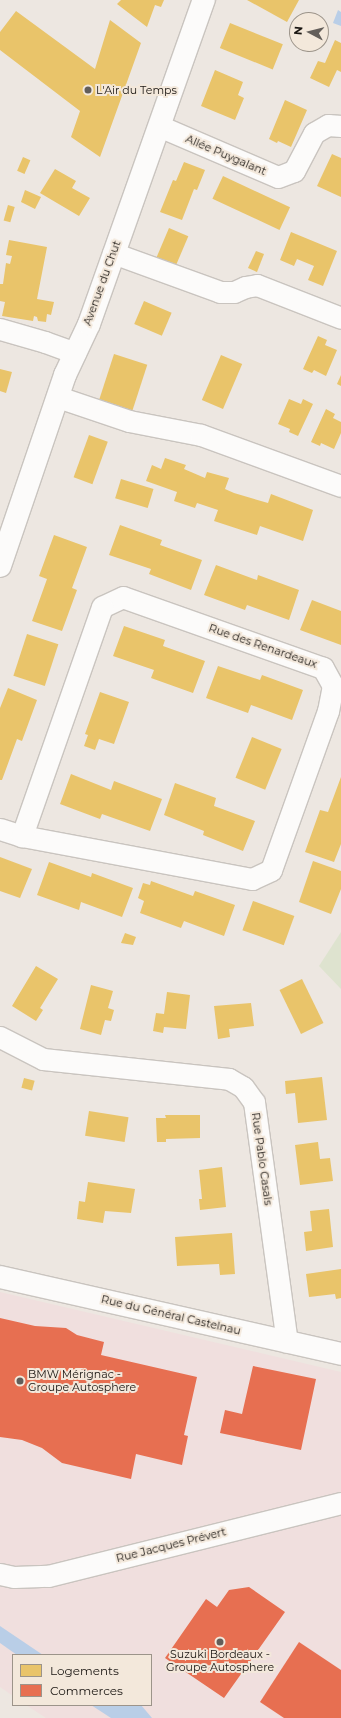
<!DOCTYPE html>
<meta charset="utf-8">
<style>
body{margin:0}
#map{position:relative;width:341px;height:1718px;overflow:hidden;background:#ede7e1;font-family:Montserrat,sans-serif}
div>[style]{position:absolute}
[style*='--x']{left:calc(var(--x)*1px);top:calc(var(--y)*1px);width:calc(var(--w)*1px);rotate:calc(var(--a)*1deg)}
.commercial>*{inset:0;background:#f0dfde}
.green>*{inset:0;background:#dee3cf}
.water>*{inset:0;background:#b9cee7}
.homes>*{inset:0;background:#e9c46a;transform-origin:0 0}
.shops>*{inset:0;background:#e76f51}
.roads{filter:drop-shadow(1px 0 #c9c4bf) drop-shadow(-1px 0 #c9c4bf) drop-shadow(0 1px #c9c4bf) drop-shadow(0 -1px #c9c4bf)}
.minor>*{height:21px;margin:-10.5px;padding:0 10.5px;transform-origin:10.5px;border-radius:10.5px;background:#fcfbfa}
.tertiary>*{height:22px;margin:-11px;padding:0 11px;transform-origin:11px;border-radius:11px;background:#fcfbfa}
.dots>*{width:11px;height:11px;translate:-50% -50%;box-sizing:border-box;border:2px solid #f3e8db;border-radius:50%}
span{translate:-50% -50%;white-space:nowrap;text-align:center;line-height:1.15;-webkit-text-stroke:4px #f3e8db;paint-order:stroke}
.poi-label{font-size:11px;color:#191511}
.left{translate:0 -50%;text-align:left}
.street-label{font-size:11px;color:#191511}
.legend{position:absolute;left:12px;top:1654px;width:140px;height:52px;box-sizing:border-box;background:#f3e8db;border:1px solid #9c948a;margin:0;padding:5px 7px;list-style:none;font-size:12px;color:#191511}
.legend li{display:flex;align-items:center;gap:8px;height:20px}
.legend b{width:20px;border:1px solid #9c948a}
.north{position:absolute;left:289px;top:12px;width:40px;height:40px;box-sizing:border-box;background:#f3e8db;border:1px solid #9c948a;border-radius:50%;rotate:277deg;font-size:11px;font-weight:700;line-height:16px;text-align:center;color:#191511}
.north::after{content:'';display:block;margin:auto;width:14px;height:18px;background:#635e5a;clip-path:polygon(50% 0,100% 100%,50% 72%,0 100%)}
</style>
<div id="map">
<div class="commercial">
<i style="clip-path:polygon(0 1292px,341px 1372px,341px 1718px,46px 1718px,26px 1705px,151px 1705px,151px 1655px,13px 1655px,13px 1696px,0 1687px)"></i>
</div>
<div class="green">
<i style="clip-path:polygon(341px 932px,341px 989px,319px 966px)"></i>
</div>
<div class="water">
<i style="clip-path:polygon(338px 10px,341px 12px,341px 26px,333px 23px)"></i>
<i style="clip-path:polygon(0 1626px,43px 1655px,17px 1655px,0 1643px)"></i>
<i style="clip-path:polygon(91px 1705px,141px 1705px,152px 1718px,111px 1718px)"></i>
</div>
<div class="homes">
<i style="clip-path:polygon(121px 0,164px 0,161px 7px,155px 5px,147px 27px,117px 4px)"></i>
<i style="clip-path:polygon(247px 0,299px 0,287px 22px)"></i>
<i style="clip-path:polygon(16px 11px,95px 69px,110px 20px,141px 43px,100px 157px,71px 137px,80px 111px,0 50px,0 32px)"></i>
<i style="left:230px;top:23px;width:57px;height:27px;rotate:22deg"></i>
<i style="clip-path:polygon(335px 40px,341px 43px,341px 72px,337px 70px,329px 87px,310px 78px,318px 61px,325px 63px)"></i>
<i style="clip-path:polygon(215px 70px,243px 82px,238px 95px,244px 98px,235px 120px,201px 106px)"></i>
<i style="clip-path:polygon(285px 100px,307px 110px,291px 147px,278px 141px,277px 143px,269px 139px)"></i>
<i style="clip-path:polygon(332px 154px,341px 158px,341px 197px,317px 186px)"></i>
<i style="left:23px;top:157px;width:8px;height:15px;rotate:23deg"></i>
<i style="clip-path:polygon(184px 162px,205px 170px,197px 190px,194px 189px,182px 220px,160px 212px,173px 180px,176px 181px)"></i>
<i style="clip-path:polygon(55px 169px,76px 181px,72px 188px,90px 198px,79px 216px,40px 193px)"></i>
<i style="left:223px;top:176px;width:74px;height:25px;rotate:25deg"></i>
<i style="clip-path:polygon(25px 190px,41px 197px,35px 209px,21px 202px)"></i>
<i style="left:8px;top:205px;width:7px;height:16px;rotate:16deg"></i>
<i style="left:169px;top:228px;width:21px;height:33px;rotate:23deg"></i>
<i style="clip-path:polygon(291px 232px,337px 251px,323px 286px,308px 280px,314px 266px,297px 259px,294px 266px,280px 260px)"></i>
<i style="clip-path:polygon(9px 240px,47px 247px,37px 299px,54px 302px,51px 315px,47px 314px,46px 322px,38px 321px,37px 317px,34px 316px,33px 321px,2px 316px,5px 302px,0 301px,0 284px,3px 284px,6px 263px,10px 264px,12px 256px,6px 255px)"></i>
<i style="clip-path:polygon(256px 251px,264px 254px,257px 272px,248px 268px)"></i>
<i style="left:144px;top:301px;width:30px;height:25px;rotate:23deg"></i>
<i style="clip-path:polygon(318px 336px,327px 340px,325px 345px,337px 350px,326px 376px,314px 370px,312px 373px,303px 369px)"></i>
<i style="left:114px;top:354px;width:35px;height:48px;rotate:18deg"></i>
<i style="left:221px;top:355px;width:23px;height:49px;rotate:23deg"></i>
<i style="clip-path:polygon(0 369px,12px 372px,6px 393px,0 391px)"></i>
<i style="clip-path:polygon(341px 375px,341px 386px,337px 384px)"></i>
<i style="clip-path:polygon(289px 399px,301px 404px,303px 399px,313px 404px,298px 436px,289px 432px,290px 429px,278px 424px)"></i>
<i style="clip-path:polygon(326px 409px,335px 414px,333px 418px,341px 422px,341px 433px,334px 449px,321px 443px,320px 446px,311px 442px)"></i>
<i style="left:89px;top:435px;width:20px;height:45px;rotate:20deg"></i>
<i style="clip-path:polygon(165px 458px,186px 465px,184px 469px,205px 478px,207px 472px,229px 478px,225px 489px,234px 493px,268px 503px,271px 494px,313px 510px,303px 541px,260px 526px,257px 535px,214px 521px,218px 510px,197px 503px,195px 508px,174px 501px,177px 492px,146px 481px,152px 465px,161px 469px)"></i>
<i style="left:121px;top:479px;width:34px;height:20px;rotate:17deg"></i>
<i style="clip-path:polygon(120px 525px,162px 540px,160px 545px,202px 560px,191px 590px,149px 574px,151px 569px,109px 555px)"></i>
<i style="clip-path:polygon(54px 535px,87px 547px,72px 588px,77px 590px,62px 631px,32px 621px,47px 579px,39px 576px)"></i>
<i style="clip-path:polygon(216px 565px,257px 580px,258px 575px,299px 590px,289px 620px,247px 605px,245px 610px,204px 595px)"></i>
<i style="clip-path:polygon(312px 600px,341px 611px,341px 645px,300px 630px)"></i>
<i style="clip-path:polygon(124px 626px,165px 640px,163px 646px,205px 661px,193px 693px,151px 678px,154px 670px,113px 656px)"></i>
<i style="left:27px;top:634px;width:33px;height:44px;rotate:18deg"></i>
<i style="clip-path:polygon(218px 666px,260px 680px,262px 675px,303px 690px,292px 720px,251px 705px,248px 713px,206px 698px)"></i>
<i style="clip-path:polygon(8px 688px,37px 700px,22px 741px,17px 739px,2px 780px,0 780px,0 708px)"></i>
<i style="clip-path:polygon(100px 692px,129px 702px,114px 744px,99px 739px,95px 750px,84px 746px,88px 735px,85px 734px)"></i>
<i style="left:252px;top:737px;width:32px;height:44px;rotate:22deg"></i>
<i style="clip-path:polygon(71px 774px,111px 790px,114px 781px,162px 799px,150px 831px,102px 814px,100px 819px,60px 804px)"></i>
<i style="clip-path:polygon(341px 777px,341px 844px,334px 862px,305px 852px,320px 810px,328px 812px)"></i>
<i style="clip-path:polygon(175px 783px,216px 798px,214px 806px,255px 821px,243px 851px,203px 835px,204px 831px,164px 815px)"></i>
<i style="clip-path:polygon(0 857px,32px 869px,20px 898px,0 891px)"></i>
<i style="clip-path:polygon(313px 861px,341px 871px,341px 889px,331px 914px,299px 902px)"></i>
<i style="clip-path:polygon(49px 862px,91px 877px,92px 873px,133px 888px,122px 917px,81px 902px,79px 910px,37px 895px)"></i>
<i style="clip-path:polygon(151px 881px,193px 896px,195px 891px,235px 905px,224px 936px,184px 921px,181px 928px,140px 913px,144px 901px,138px 898px,143px 883px,150px 885px)"></i>
<i style="left:253px;top:901px;width:44px;height:31px;rotate:20deg"></i>
<i style="clip-path:polygon(125px 933px,136px 937px,133px 945px,121px 943px)"></i>
<i style="clip-path:polygon(36px 966px,58px 979px,40px 1008px,43px 1010px,36px 1021px,12px 1006px)"></i>
<i style="left:302px;top:979px;width:49px;height:25px;rotate:64deg"></i>
<i style="clip-path:polygon(91px 985px,113px 991px,108px 1008px,114px 1010px,111px 1021px,105px 1020px,101px 1035px,80px 1029px)"></i>
<i style="clip-path:polygon(167px 992px,190px 995px,186px 1029px,164px 1027px,163px 1033px,153px 1031px,156px 1013px,164px 1014px)"></i>
<i style="clip-path:polygon(251px 1003px,254px 1026px,229px 1029px,230px 1037px,218px 1039px,214px 1006px)"></i>
<i style="clip-path:polygon(322px 1077px,327px 1120px,298px 1123px,295px 1093px,286px 1094px,285px 1081px)"></i>
<i style="left:24px;top:1078px;width:11px;height:10px;rotate:15deg"></i>
<i style="left:89px;top:1111px;width:40px;height:25px;rotate:9deg"></i>
<i style="clip-path:polygon(165px 1115px,200px 1115px,200px 1138px,166px 1139px,166px 1142px,157px 1142px,156px 1118px,166px 1118px)"></i>
<i style="clip-path:polygon(318px 1142px,320px 1159px,330px 1158px,333px 1181px,300px 1185px,295px 1145px)"></i>
<i style="clip-path:polygon(222px 1167px,226px 1207px,200px 1210px,199px 1199px,202px 1199px,199px 1170px)"></i>
<i style="clip-path:polygon(88px 1182px,135px 1189px,131px 1213px,105px 1211px,103px 1223px,77px 1219px,79px 1201px,85px 1202px)"></i>
<i style="clip-path:polygon(329px 1209px,333px 1247px,306px 1251px,304px 1232px,312px 1231px,310px 1211px)"></i>
<i style="clip-path:polygon(232px 1233px,235px 1274px,220px 1275px,219px 1264px,177px 1266px,175px 1237px)"></i>
<i style="clip-path:polygon(341px 1269px,341px 1298px,336px 1299px,335px 1294px,309px 1297px,306px 1274px)"></i>
</div>
<div class="shops">
<i style="clip-path:polygon(0 1318px,35px 1326px,66px 1328px,77px 1335px,104px 1342px,101px 1355px,197px 1377px,184px 1435px,188px 1436px,182px 1465px,136px 1454px,131px 1479px,62px 1463px,42px 1448px,22px 1440px,0 1437px)"></i>
<i style="clip-path:polygon(253px 1366px,316px 1379px,301px 1450px,220px 1433px,225px 1410px,242px 1414px)"></i>
<i style="clip-path:polygon(249px 1587px,285px 1612px,224px 1698px,165px 1658px,206px 1599px,217px 1607px,229px 1590px)"></i>
<i style="clip-path:polygon(299px 1642px,341px 1670px,341px 1718px,284px 1718px,260px 1702px)"></i>
</div>
<div class="roads">
<div class="minor">
<i style="--x:159;--y:126;--w:129;--a:23.2"></i>
<i style="--x:278;--y:177;--w:17;--a:-21"></i>
<i style="--x:294;--y:171;--w:43;--a:-62.2"></i>
<i style="--x:314;--y:133;--w:16;--a:-30"></i>
<i style="--x:328;--y:125;--w:13;--a:4"></i>
<i style="--x:113;--y:253;--w:114;--a:20"></i>
<i style="--x:220;--y:292;--w:14;--a:0"></i>
<i style="--x:234;--y:292;--w:12;--a:-24"></i>
<i style="--x:245;--y:287;--w:12;--a:-9"></i>
<i style="--x:257;--y:285;--w:90;--a:21.4"></i>
<i style="--x:0;--y:329;--w:47;--a:16.1"></i>
<i style="--x:45;--y:342;--w:32;--a:20"></i>
<i style="--x:58;--y:397;--w:75;--a:18.7"></i>
<i style="--x:129;--y:421;--w:73;--a:11"></i>
<i style="--x:201;--y:435;--w:149;--a:20"></i>
<i style="--x:0;--y:829;--w:23;--a:18"></i>
<i style="--x:22;--y:836;--w:234;--a:10.6"></i>
<i style="--x:252;--y:879;--w:21;--a:-25"></i>
<i style="--x:271;--y:870;--w:169;--a:-70.3"></i>
<i style="--x:328;--y:711;--w:25;--a:-79"></i>
<i style="--x:333;--y:686;--w:21;--a:-119"></i>
<i style="--x:323;--y:668;--w:212;--a:-160.5"></i>
<i style="--x:123;--y:597;--w:23;--a:155"></i>
<i style="--x:102;--y:607;--w:243;--a:109.3"></i>
<i style="--x:0;--y:1037;--w:48;--a:27.1"></i>
<i style="--x:43;--y:1059;--w:187;--a:6.1"></i>
<i style="--x:229;--y:1079;--w:16;--a:30"></i>
<i style="--x:243;--y:1087;--w:19;--a:54"></i>
<i style="--x:254;--y:1102;--w:242;--a:82.2"></i>
<i style="--x:0;--y:1574;--w:14;--a:12"></i>
<i style="--x:14;--y:1577;--w:34;--a:-2"></i>
<i style="--x:48;--y:1576;--w:302;--a:-14"></i>
</div>
<div class="tertiary">
<i style="--x:0;--y:566;--w:202;--a:-71.2"></i>
<i style="--x:65;--y:375;--w:56;--a:-64.8"></i>
<i style="--x:89;--y:324;--w:344;--a:-70.5"></i>
<i style="--x:0;--y:1277;--w:350;--a:12.7"></i>
</div>
</div>
<div class="dots">
<i style="left:88px;top:90px;background:#635e5a"></i>
<i style="left:20px;top:1381px;background:#635e5a"></i>
<i style="left:220px;top:1642px;background:#635e5a"></i>
</div>
<div class="poi-label">
<span class="left" style="left:96px;top:90px">L'Air du Temps</span>
<span class="left" style="left:28px;top:1381px">BMW Mérignac -<br>Groupe Autosphere</span>
<span style="left:220px;top:1661px">Suzuki Bordeaux -<br>Groupe Autosphere</span>
</div>
<div class="street-label">
<span style="left:226px;top:155px;rotate:23deg">Allée Puygalant</span>
<span style="left:102px;top:283px;rotate:-70deg">Avenue du Chut</span>
<span style="left:263px;top:646px;rotate:19deg">Rue des Renardeaux</span>
<span style="left:262px;top:1159px;rotate:82deg">Rue Pablo Casals</span>
<span style="left:171px;top:1315px;rotate:13deg">Rue du Général Castelnau</span>
<span style="left:171px;top:1545px;rotate:-14deg">Rue Jacques Prévert</span>
</div>
<ul class="legend">
<li><b style="height:11px;background:#e9c46a"></b>Logements</li>
<li><b style="height:11px;background:#e76f51"></b>Commerces</li>
</ul>
<div class="north">N</div>
</div>
